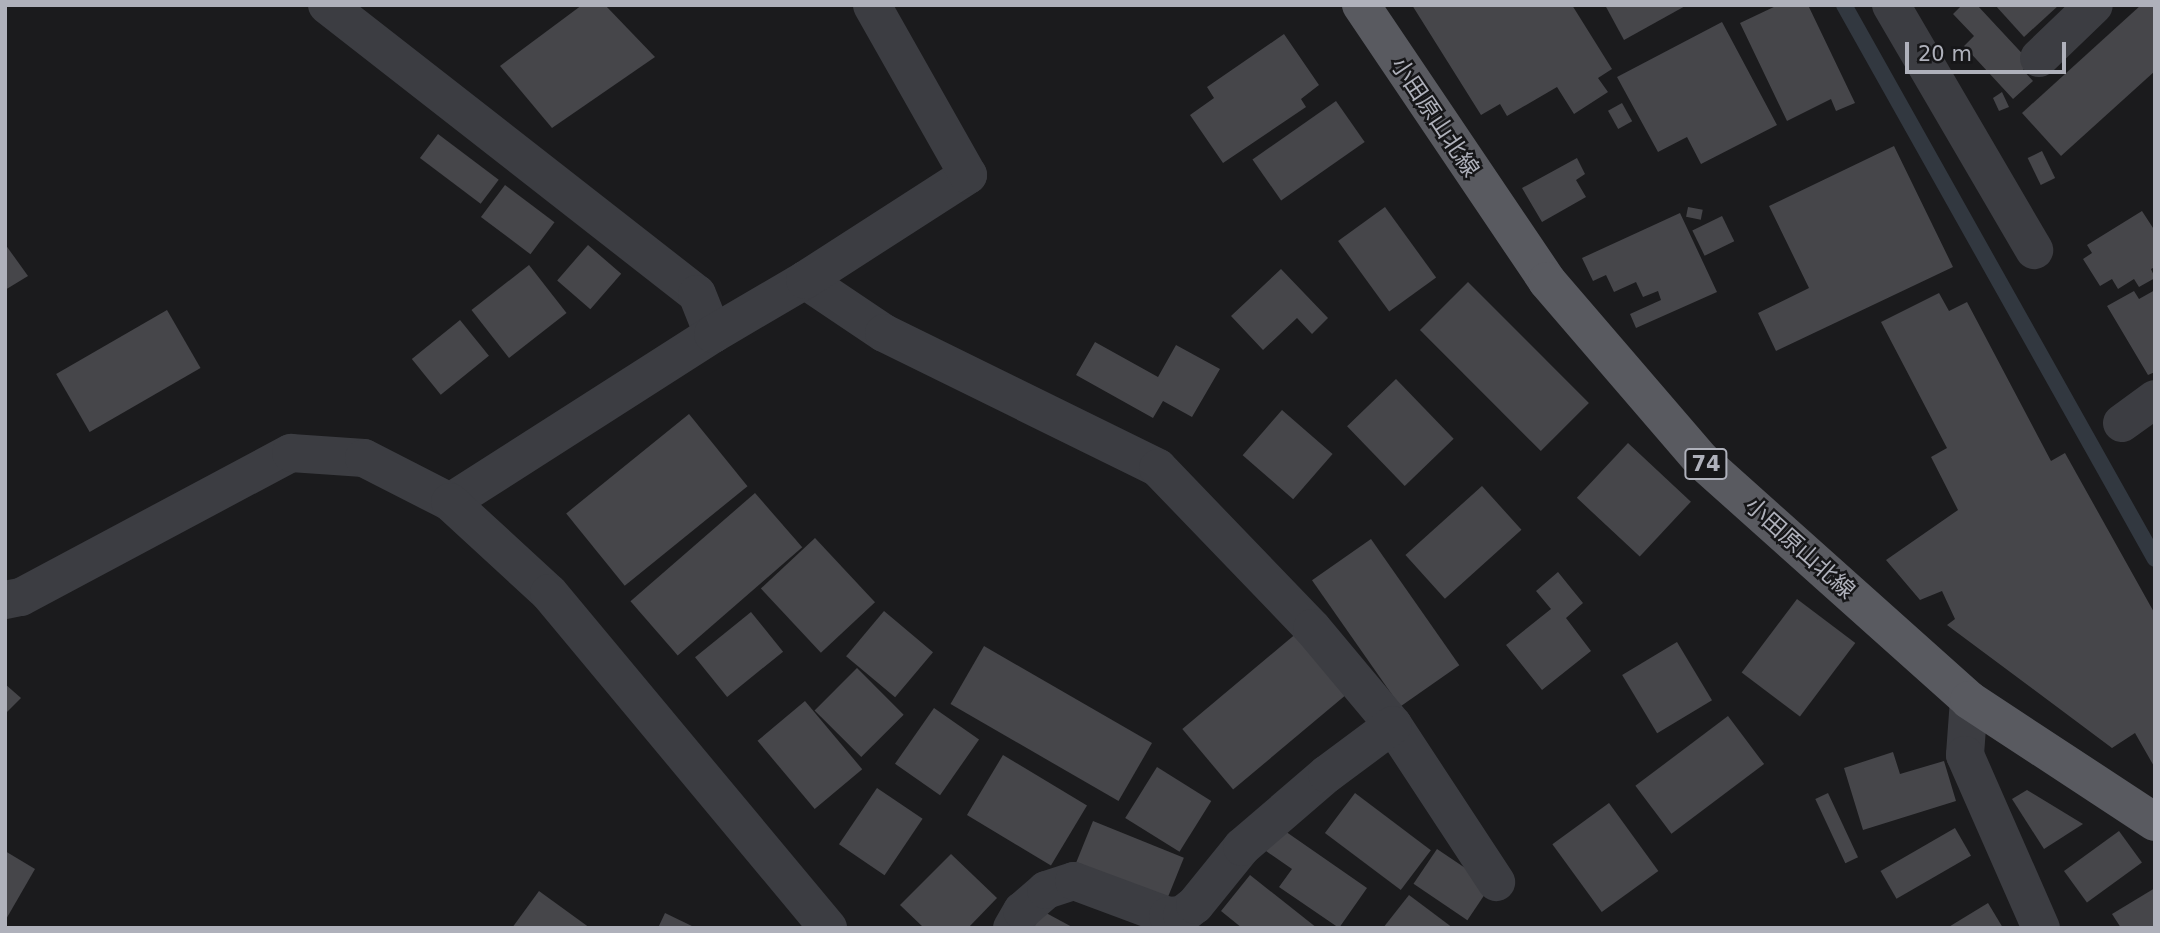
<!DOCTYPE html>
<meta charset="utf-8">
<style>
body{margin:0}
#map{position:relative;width:2160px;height:933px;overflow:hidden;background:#1b1b1d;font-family:"DejaVu Sans","Noto Sans JP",sans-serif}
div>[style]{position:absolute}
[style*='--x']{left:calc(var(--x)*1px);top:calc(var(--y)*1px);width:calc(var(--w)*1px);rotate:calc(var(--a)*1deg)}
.stream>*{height:16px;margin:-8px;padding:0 8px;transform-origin:8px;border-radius:8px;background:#323840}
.building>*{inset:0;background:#46464a;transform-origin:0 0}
.minor>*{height:38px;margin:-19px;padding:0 19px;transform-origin:19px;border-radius:19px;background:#3c3d42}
.major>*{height:38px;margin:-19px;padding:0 19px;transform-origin:19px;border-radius:19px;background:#595a60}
span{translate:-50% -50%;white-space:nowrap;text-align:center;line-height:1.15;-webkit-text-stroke:5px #161618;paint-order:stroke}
.shield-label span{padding:2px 5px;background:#161618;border:2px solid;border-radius:5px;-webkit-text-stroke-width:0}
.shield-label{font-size:21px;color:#afb1bb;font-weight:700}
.street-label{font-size:23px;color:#afb1bb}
.frame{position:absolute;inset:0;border:7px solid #afb1bb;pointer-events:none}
.scale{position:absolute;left:1905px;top:42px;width:161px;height:32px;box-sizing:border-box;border:4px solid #afb1bb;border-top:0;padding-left:9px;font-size:21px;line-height:24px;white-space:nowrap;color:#afb1bb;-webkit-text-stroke:5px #161618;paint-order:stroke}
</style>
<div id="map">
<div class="stream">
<i style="--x:1844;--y:5;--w:635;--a:60.69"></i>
</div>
<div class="building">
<i style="clip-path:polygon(582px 5px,605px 5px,655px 57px,552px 128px,500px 66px)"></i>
<i style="clip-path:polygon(1412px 5px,1572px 5px,1612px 69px,1598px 78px,1608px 92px,1574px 114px,1557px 87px,1507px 116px,1500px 104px,1481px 115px)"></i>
<i style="clip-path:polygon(1605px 5px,1687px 5px,1624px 40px)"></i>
<i style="clip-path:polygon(1778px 5px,1808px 5px,1855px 103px,1836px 111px,1831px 99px,1787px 121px,1740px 23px)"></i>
<i style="clip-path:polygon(1962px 5px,1977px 5px,2031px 63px,2023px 70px,2033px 81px,2013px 99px,1964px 46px,1974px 36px,1953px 14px)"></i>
<i style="clip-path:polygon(1995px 5px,2059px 5px,2024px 37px)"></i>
<i style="clip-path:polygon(2141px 5px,2155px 5px,2155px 71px,2061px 156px,2022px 113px)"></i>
<i style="clip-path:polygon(1722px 22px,1777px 125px,1701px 164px,1687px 137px,1658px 152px,1617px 77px)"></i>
<i style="clip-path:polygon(1284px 34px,1319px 85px,1301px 99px,1306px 107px,1223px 163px,1190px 115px,1214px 98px,1207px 87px)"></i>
<i style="clip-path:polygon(2002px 92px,2009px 107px,1999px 111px,1993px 98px)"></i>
<i style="left:1336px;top:101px;width:50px;height:102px;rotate:55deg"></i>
<i style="left:1622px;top:103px;width:21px;height:16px;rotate:61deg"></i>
<i style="left:438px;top:134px;width:76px;height:30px;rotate:37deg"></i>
<i style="clip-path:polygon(1894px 146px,1953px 267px,1776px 351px,1758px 313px,1809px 288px,1769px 206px)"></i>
<i style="left:2042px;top:151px;width:30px;height:16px;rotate:64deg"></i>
<i style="clip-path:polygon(1577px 158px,1585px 174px,1576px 180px,1586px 197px,1542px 222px,1522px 188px)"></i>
<i style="left:505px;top:185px;width:62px;height:40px;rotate:37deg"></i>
<i style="left:1385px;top:207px;width:87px;height:58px;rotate:54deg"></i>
<i style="left:1688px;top:207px;width:15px;height:10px;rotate:11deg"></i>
<i style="clip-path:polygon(2142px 211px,2155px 231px,2155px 267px,2151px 269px,2155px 278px,2139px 287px,2134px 279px,2118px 289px,2112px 279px,2100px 286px,2083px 259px,2092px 253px,2087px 245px)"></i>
<i style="clip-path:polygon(1680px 213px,1717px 292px,1636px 328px,1630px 314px,1661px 300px,1658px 291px,1643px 297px,1636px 282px,1614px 292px,1606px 275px,1593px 281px,1582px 258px)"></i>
<i style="left:1722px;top:216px;width:28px;height:33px;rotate:64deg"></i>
<i style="clip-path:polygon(5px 244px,28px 276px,5px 290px)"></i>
<i style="left:588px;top:245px;width:44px;height:47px;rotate:41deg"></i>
<i style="left:529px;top:265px;width:61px;height:73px;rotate:52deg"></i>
<i style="clip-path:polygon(1281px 269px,1328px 318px,1312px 334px,1297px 318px,1263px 350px,1231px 316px)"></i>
<i style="left:1468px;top:282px;width:171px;height:68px;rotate:45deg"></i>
<i style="clip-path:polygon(2155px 290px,2155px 372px,2148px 375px,2107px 306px,2134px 291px,2139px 299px)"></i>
<i style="clip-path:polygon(1939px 293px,1949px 311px,1967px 302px,2051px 461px,2065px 453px,2155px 614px,2155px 768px,2135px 733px,2112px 748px,1947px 625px,1955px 619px,1942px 591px,1920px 600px,1886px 560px,1958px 510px,1931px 457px,1947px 448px,1881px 322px)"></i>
<i style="left:167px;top:310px;width:67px;height:128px;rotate:60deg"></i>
<i style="left:460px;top:320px;width:46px;height:62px;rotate:51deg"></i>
<i style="clip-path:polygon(1095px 342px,1158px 377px,1176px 345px,1220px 369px,1192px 417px,1163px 401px,1153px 418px,1076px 375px)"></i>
<i style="left:1396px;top:379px;width:83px;height:68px;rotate:46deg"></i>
<i style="left:1282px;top:410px;width:67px;height:60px;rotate:41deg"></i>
<i style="left:689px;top:414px;width:93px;height:158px;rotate:51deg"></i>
<i style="left:1628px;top:443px;width:86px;height:75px;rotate:43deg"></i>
<i style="left:1482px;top:486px;width:59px;height:103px;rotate:48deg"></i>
<i style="left:755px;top:493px;width:72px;height:165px;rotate:49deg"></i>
<i style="left:815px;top:538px;width:88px;height:74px;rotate:47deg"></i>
<i style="left:1371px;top:539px;width:154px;height:72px;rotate:55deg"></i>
<i style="clip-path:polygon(1558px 572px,1583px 603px,1566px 618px,1591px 651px,1542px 690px,1506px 645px,1551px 609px,1536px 591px)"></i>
<i style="left:1797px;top:599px;width:73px;height:92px;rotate:37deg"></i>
<i style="left:884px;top:611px;width:64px;height:59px;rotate:40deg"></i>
<i style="left:751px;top:612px;width:51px;height:72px;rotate:51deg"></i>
<i style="left:1298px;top:632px;width:79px;height:151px;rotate:50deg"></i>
<i style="left:1677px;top:642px;width:68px;height:64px;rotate:59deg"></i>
<i style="left:984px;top:646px;width:194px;height:67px;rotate:30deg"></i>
<i style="left:857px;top:668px;width:66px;height:60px;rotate:45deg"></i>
<i style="clip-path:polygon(5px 684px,21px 698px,5px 714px)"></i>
<i style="left:805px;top:701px;width:89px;height:62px;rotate:50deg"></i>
<i style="left:934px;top:708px;width:55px;height:68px;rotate:35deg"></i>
<i style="left:1728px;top:716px;width:60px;height:116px;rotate:53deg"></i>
<i style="clip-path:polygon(1893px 752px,1900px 774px,1944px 761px,1956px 801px,1863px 830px,1844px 768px)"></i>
<i style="left:1003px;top:755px;width:98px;height:70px;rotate:31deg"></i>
<i style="left:1157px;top:767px;width:64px;height:60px;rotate:32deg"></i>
<i style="left:877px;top:788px;width:55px;height:68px;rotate:34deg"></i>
<i style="clip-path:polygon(2027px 790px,2083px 824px,2044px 849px,2012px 799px)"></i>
<i style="left:1355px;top:793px;width:95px;height:50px;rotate:37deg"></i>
<i style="left:1828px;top:793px;width:71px;height:14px;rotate:65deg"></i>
<i style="left:1609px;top:803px;width:84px;height:70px;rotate:54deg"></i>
<i style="left:1093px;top:821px;width:98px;height:50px;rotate:22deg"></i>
<i style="left:1955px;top:828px;width:32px;height:86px;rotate:60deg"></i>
<i style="clip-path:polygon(1282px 829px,1367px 888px,1339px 928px,1279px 887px,1292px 869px,1266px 851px)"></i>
<i style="left:2119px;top:831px;width:39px;height:68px;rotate:54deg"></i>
<i style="left:1437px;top:849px;width:65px;height:42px;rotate:34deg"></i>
<i style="clip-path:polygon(5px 851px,35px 869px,5px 921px)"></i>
<i style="clip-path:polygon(951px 854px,997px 898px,968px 928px,924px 928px,900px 905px)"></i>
<i style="clip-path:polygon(1250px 875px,1317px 928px,1242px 928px,1221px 911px)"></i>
<i style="clip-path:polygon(2155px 888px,2155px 928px,2121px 928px,2112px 914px)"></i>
<i style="clip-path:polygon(539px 891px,590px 928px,512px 928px)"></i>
<i style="clip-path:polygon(1409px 895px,1453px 928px,1383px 928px)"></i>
<i style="clip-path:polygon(1988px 903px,2003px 928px,1947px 928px)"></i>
<i style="clip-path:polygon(1035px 907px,1074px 928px,1024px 928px)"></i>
<i style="clip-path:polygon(665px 913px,696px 928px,658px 928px)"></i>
</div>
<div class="minor">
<i style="--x:327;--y:5;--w:469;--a:38"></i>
<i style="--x:697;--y:294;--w:43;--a:68.2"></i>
<i style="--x:713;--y:334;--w:312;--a:147.4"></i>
<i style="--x:1891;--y:5;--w:284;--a:59.7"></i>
<i style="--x:2039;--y:58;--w:76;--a:-43.9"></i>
<i style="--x:805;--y:280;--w:95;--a:33.9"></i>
<i style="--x:884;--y:333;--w:305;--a:26.2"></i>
<i style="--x:1158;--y:468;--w:222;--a:46.1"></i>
<i style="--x:1312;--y:628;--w:126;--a:50.1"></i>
<i style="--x:1393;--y:725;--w:188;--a:56.7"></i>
<i style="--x:713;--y:334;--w:107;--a:-30.4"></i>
<i style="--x:805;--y:280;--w:194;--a:-32.8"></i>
<i style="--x:968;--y:175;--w:195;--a:-119.5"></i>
<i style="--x:2122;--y:423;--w:41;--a:-36"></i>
<i style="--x:5;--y:600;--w:16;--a:-11"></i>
<i style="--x:21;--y:597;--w:306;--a:-28.1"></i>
<i style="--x:291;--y:453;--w:73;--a:3.9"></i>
<i style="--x:364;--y:458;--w:97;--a:27.1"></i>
<i style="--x:450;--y:502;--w:134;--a:42.6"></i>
<i style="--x:549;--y:593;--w:436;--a:50.2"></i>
<i style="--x:1969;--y:700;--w:55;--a:94.2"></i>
<i style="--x:1965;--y:755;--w:189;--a:66.3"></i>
<i style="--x:1012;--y:928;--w:20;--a:-60"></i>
<i style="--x:1022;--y:911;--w:32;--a:-41"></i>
<i style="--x:1046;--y:890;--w:29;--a:-18"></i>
<i style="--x:1074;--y:881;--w:100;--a:20.4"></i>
<i style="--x:1168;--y:916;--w:14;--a:-4"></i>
<i style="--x:1182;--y:915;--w:16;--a:-38"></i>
<i style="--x:1195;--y:905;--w:75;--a:-51"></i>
<i style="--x:1242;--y:847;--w:112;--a:-40.7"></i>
<i style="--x:1327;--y:774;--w:82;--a:-36.6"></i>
</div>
<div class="major">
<i style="--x:1361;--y:5;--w:333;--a:56"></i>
<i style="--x:1547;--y:281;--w:238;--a:49.3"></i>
<i style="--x:1702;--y:461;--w:358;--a:41.8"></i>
<i style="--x:1969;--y:700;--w:222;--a:33.3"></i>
</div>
<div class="shield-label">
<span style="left:1706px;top:464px">74</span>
</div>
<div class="street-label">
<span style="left:1435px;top:117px;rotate:56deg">小田原山北線</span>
<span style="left:1800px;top:548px;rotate:42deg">小田原山北線</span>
</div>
<div class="frame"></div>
<div class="scale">20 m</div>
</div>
